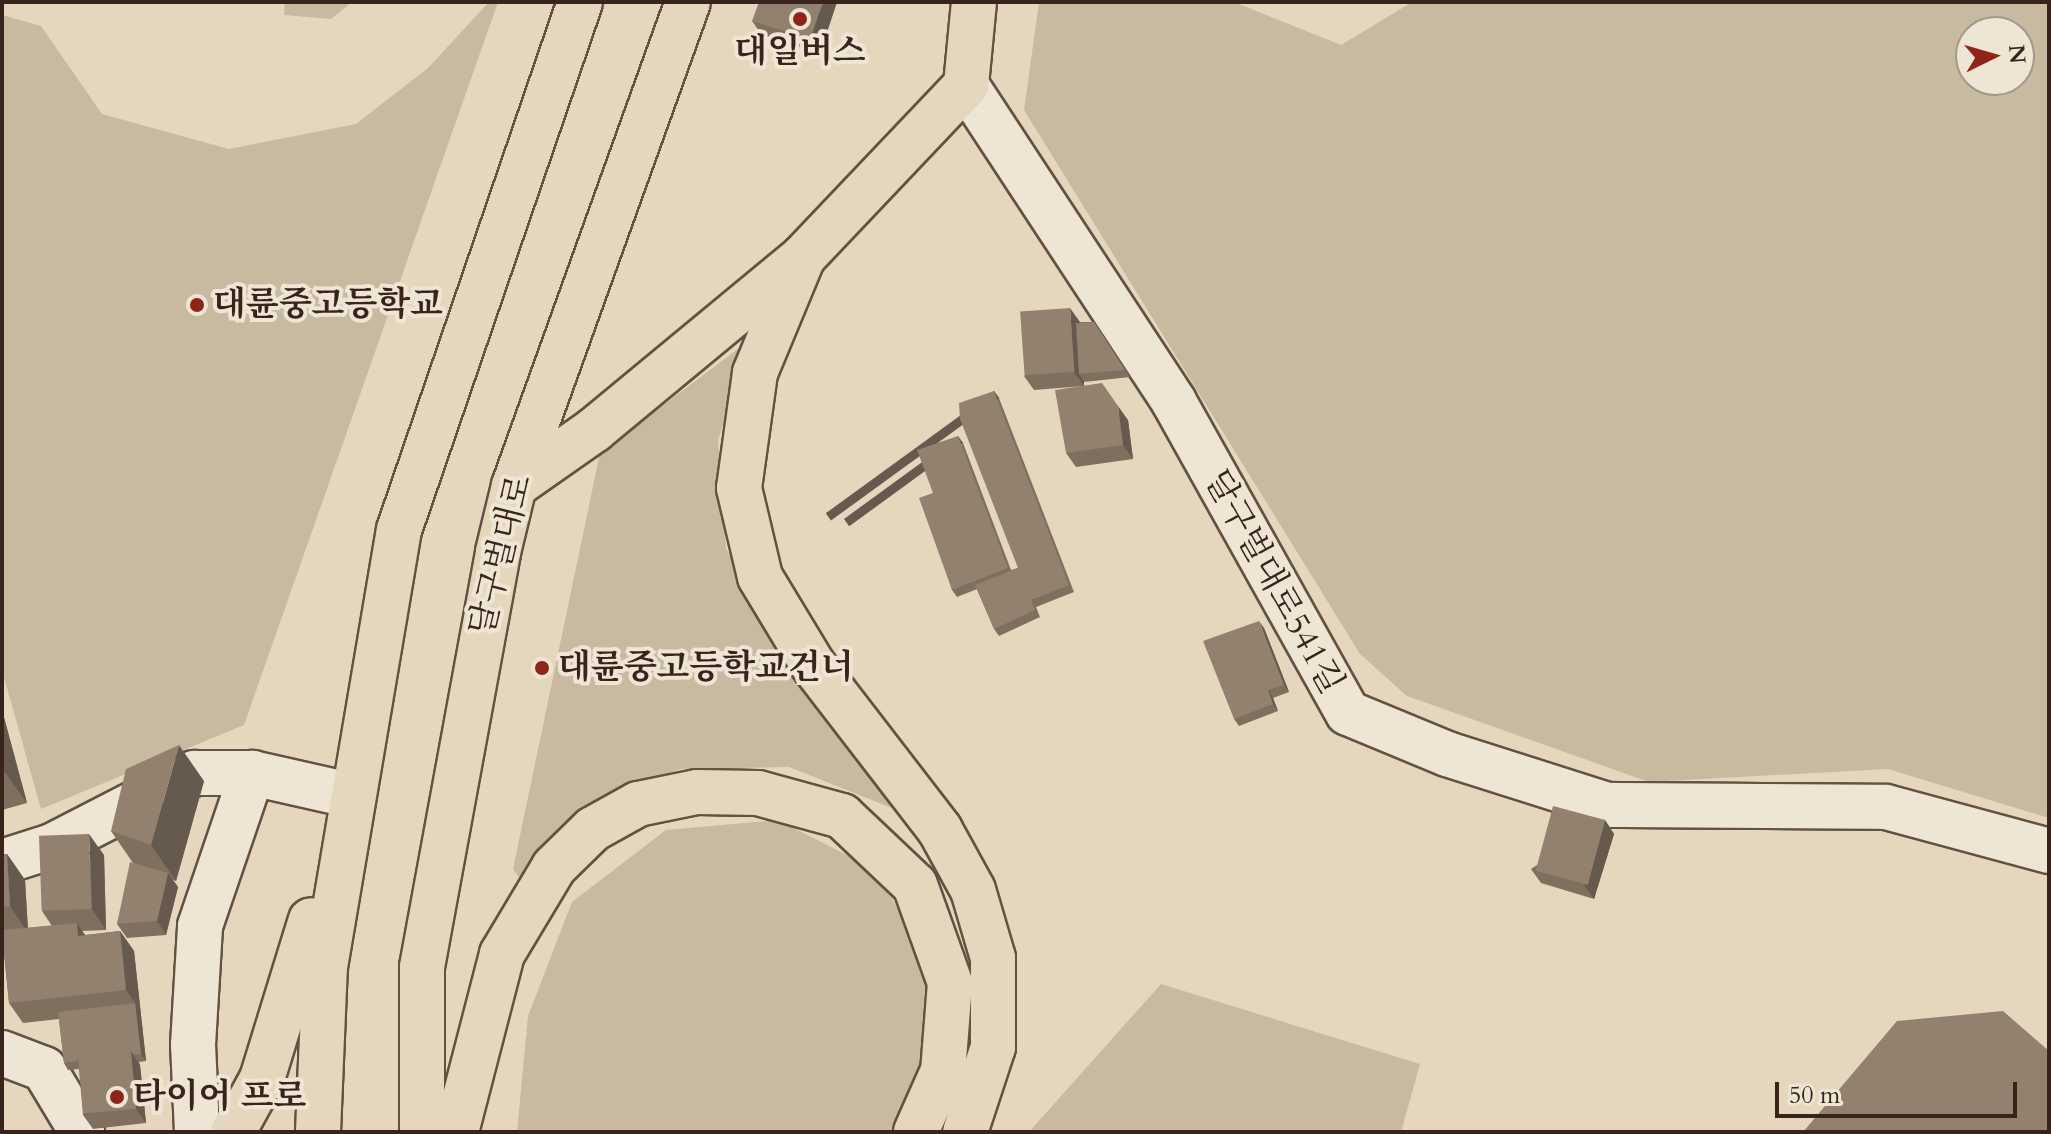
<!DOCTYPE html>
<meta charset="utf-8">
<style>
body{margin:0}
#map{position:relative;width:2051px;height:1134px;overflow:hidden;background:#e5d7bd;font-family:Cardo,"Noto Serif KR",serif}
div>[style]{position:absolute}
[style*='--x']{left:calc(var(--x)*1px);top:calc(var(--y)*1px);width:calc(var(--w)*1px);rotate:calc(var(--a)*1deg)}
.green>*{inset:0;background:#c8b9a1}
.roads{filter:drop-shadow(2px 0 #635143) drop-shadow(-2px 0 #635143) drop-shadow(0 2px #635143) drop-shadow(0 -2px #635143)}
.minor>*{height:44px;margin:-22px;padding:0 22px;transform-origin:22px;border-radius:22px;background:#eee5d4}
.major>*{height:44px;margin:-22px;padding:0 22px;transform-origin:22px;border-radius:22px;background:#e5d7bd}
.wall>*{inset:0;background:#7e6f5f}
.shaded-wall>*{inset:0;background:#665a4e;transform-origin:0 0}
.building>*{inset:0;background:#92816f;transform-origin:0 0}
.dots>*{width:22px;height:22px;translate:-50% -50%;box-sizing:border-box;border:4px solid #eee5d4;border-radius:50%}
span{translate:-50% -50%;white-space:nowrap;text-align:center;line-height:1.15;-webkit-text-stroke:8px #eee5d4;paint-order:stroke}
.poi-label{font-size:34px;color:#38241a;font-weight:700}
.left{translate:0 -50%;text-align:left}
.street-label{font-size:34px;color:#38241a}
.frame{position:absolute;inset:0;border:4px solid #38241a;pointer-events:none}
.north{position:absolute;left:1955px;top:16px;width:80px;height:80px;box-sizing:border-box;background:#eee5d4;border:2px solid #a5988a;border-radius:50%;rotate:85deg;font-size:22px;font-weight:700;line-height:32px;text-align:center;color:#38241a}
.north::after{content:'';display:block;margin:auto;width:28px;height:36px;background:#8f2418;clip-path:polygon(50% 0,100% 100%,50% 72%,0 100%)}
.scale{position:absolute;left:1775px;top:1082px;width:242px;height:36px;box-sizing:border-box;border:4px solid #38241a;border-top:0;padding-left:10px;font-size:24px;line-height:28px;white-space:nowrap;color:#38241a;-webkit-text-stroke:6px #eee5d4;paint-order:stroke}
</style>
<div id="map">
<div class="green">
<i style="clip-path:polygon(285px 2px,352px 2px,331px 19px,284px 15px)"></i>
<i style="clip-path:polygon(489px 2px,498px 2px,244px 725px,41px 809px,2px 670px,2px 15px,41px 26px,102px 114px,229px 149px,356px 124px,428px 68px)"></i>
<i style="clip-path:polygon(evenodd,1039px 2px,1234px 2px,1341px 45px,1412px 2px,2049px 2px,2049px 818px,1888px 769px,1649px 782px,1407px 696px,1360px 654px,1024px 110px,1039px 2px,2019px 32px,2019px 80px,1971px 80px,1971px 32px,2019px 32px)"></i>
<i style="clip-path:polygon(751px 339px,718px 440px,726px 548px,790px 670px,902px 812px,789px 767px,680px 769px,580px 807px,521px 880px,513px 869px,600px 453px)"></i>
<i style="clip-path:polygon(778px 820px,876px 870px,928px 964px,929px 1070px,893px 1132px,517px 1132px,528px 1016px,572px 902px,666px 830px)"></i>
<i style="clip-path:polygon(1161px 984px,1420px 1064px,1401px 1132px,1029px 1132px)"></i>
</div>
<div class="roads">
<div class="minor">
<i style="--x:966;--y:85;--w:379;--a:56.7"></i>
<i style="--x:1174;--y:402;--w:356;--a:60.8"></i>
<i style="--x:1348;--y:713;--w:107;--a:22.5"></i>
<i style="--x:1447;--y:754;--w:169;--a:17.6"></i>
<i style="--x:1608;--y:805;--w:278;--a:0.4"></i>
<i style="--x:1886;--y:807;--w:169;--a:15.1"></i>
<i style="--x:2;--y:862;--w:52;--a:-17.7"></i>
<i style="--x:52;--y:846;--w:160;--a:-27.2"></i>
<i style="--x:194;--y:773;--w:58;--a:0"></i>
<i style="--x:252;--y:773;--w:100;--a:12.7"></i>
<i style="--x:2;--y:1053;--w:45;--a:20.9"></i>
<i style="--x:44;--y:1069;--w:74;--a:58.9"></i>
<i style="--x:197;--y:1132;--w:87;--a:-92.6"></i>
<i style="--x:193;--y:1045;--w:119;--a:-86.6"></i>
<i style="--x:200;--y:926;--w:162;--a:-71.2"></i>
</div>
<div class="major">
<i style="--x:803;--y:257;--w:126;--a:112.5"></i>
<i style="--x:755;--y:373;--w:116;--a:97.9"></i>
<i style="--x:739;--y:488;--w:91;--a:76.7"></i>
<i style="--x:760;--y:577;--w:103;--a:58.9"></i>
<i style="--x:813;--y:665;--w:208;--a:52.4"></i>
<i style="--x:940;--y:830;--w:68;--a:61.2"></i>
<i style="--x:973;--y:890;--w:71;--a:73.6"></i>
<i style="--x:993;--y:958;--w:89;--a:90"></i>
<i style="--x:993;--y:1047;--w:89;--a:108.2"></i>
<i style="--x:514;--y:486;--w:98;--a:-35"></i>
<i style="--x:594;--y:430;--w:271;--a:-39.6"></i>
<i style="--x:803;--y:257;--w:237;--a:-46.5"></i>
<i style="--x:966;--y:85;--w:83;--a:-84.5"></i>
<i style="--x:233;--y:1132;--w:60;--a:-61.3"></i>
<i style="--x:262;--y:1079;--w:166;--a:-72.9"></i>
<i style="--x:318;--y:1132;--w:165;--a:-87.6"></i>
<i style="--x:325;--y:967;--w:443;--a:-80.4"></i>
<i style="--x:399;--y:530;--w:558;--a:-71.08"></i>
<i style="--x:422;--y:1132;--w:165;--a:-90"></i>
<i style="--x:422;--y:967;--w:422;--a:-79.6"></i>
<i style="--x:498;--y:552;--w:68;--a:-76.4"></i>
<i style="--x:514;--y:486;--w:514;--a:-70.23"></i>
<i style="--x:456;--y:1132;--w:184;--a:-75.5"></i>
<i style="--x:502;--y:954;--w:101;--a:-59.1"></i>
<i style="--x:554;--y:867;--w:54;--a:-44.3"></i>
<i style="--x:593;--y:829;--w:51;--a:-29.1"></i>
<i style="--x:638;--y:804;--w:60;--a:-11.5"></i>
<i style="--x:697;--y:792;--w:61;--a:0.9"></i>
<i style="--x:758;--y:793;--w:87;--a:15.3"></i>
<i style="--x:842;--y:816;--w:100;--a:43.4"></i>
<i style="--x:915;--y:885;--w:104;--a:70.3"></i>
<i style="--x:950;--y:983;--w:88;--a:94.5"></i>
<i style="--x:943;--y:1071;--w:67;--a:113.9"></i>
</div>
</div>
<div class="wall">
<i style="clip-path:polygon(837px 2px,820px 53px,762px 35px,752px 21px)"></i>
<i style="clip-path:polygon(1080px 322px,1094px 322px,1130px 377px,1084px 382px,1084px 386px,1128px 420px,1133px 459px,1076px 467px,1066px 453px,1084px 386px,1034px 390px,1024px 376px)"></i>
<i style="clip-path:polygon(994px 391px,999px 398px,1074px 592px,1036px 607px,1040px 617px,999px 636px,994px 629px,977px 589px,957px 597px,952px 590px,933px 493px,963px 443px,1011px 570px,1018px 568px)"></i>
<i style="clip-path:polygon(1264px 628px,1289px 692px,1273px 698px,1278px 711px,1239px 726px,1234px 719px)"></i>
<i style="clip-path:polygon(2px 710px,27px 803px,2px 810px)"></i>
<i style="clip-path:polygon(204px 781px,176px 881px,173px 880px,178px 887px,166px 935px,127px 938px,117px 924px,133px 863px,111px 831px)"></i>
<i style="clip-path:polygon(1605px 820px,1614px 834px,1594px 899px,1541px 883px,1531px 869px)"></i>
<i style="clip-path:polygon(2px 854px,7px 854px,25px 880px,28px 928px,52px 926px,42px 911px,104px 855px,106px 930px,82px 931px,85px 935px,120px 931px,134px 951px,146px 1061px,139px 1062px,140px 1065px,146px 1123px,93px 1129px,83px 1115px,79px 1069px,68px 1070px,64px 1063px,59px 1019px,23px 1023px,9px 1003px,4px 954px,2px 963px,2px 946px,4px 948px,2px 934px)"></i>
</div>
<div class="shaded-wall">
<i style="clip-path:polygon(823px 2px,837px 2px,820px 53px,810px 39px)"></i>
<i style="clip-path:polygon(1070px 308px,1080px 322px,1084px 374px,1079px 374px,1084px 382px,1084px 386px,1074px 372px)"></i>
<i style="left:994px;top:391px;width:9px;height:208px;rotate:54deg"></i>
<i style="clip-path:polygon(1118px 406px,1128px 420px,1133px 459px,1123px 445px)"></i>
<i style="left:958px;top:436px;width:9px;height:141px;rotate:54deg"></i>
<i style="clip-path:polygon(1259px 621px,1264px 628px,1289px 692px,1284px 685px)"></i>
<i style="clip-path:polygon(1268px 690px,1273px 698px,1278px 711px,1273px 704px)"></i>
<i style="clip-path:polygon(2px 710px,27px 803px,2px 768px)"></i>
<i style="clip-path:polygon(179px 745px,204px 781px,176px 881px,151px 845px)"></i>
<i style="clip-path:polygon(1605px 820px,1614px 834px,1594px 899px,1584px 885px)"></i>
<i style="clip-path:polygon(89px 834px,104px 855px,106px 930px,92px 909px)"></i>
<i style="clip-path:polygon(7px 854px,25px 880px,28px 933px,10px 906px)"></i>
<i style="clip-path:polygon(168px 873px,178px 887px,166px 935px,157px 921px)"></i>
<i style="clip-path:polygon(77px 923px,91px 944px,78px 936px)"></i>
<i style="clip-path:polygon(120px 931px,134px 951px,146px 1061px,141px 1054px,135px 1003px,126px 990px)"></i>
<i style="clip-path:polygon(131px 1051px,140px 1065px,146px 1123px,136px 1109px)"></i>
</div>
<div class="building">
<i style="clip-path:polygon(759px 2px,823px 2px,810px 39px,752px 21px)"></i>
<i style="left:1070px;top:308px;width:64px;height:50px;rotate:86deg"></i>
<i style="clip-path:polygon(1094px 322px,1125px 370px,1079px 374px,1076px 323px)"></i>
<i style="clip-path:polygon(1102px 383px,1118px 406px,1123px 445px,1066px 453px,1055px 390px)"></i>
<i style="clip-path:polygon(994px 391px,1069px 585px,1031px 600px,1035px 610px,994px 629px,975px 585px,1018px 568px,960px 419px,959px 403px)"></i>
<i style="clip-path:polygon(958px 436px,1008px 568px,952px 590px,919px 498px,933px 493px,917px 450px)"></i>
<i style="clip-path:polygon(1259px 621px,1284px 685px,1268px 690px,1273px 704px,1234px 719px,1203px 641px)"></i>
<i style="clip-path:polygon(179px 745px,151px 845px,111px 831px,126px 769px)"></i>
<i style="left:1553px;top:806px;width:54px;height:67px;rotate:15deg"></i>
<i style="left:89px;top:834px;width:75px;height:50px;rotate:88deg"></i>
<i style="clip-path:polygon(2px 854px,7px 854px,10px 906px,2px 907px)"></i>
<i style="clip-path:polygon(130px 862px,168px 873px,157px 921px,117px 924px)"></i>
<i style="clip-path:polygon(77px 923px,78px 936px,120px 931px,126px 990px,9px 1003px,2px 930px)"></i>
<i style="clip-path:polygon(135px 1003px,141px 1054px,134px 1055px,131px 1051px,78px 1056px,78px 1061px,64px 1063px,58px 1012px)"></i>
<i style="clip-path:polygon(2003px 1011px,2049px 1051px,2049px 1132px,1803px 1132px,1897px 1021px)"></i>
<i style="left:131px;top:1051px;width:58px;height:53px;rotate:85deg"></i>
</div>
<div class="dots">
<i style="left:800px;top:19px;background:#8f2418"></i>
<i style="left:197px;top:305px;background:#8f2418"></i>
<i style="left:542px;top:668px;background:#8f2418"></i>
<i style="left:117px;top:1097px;background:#8f2418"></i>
</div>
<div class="poi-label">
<span style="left:800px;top:52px">대일버스</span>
<span class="left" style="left:213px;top:305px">대륜중고등학교</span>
<span class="left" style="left:558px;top:668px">대륜중고등학교건너</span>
<span class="left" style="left:133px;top:1097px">타이어 프로</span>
</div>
<div class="street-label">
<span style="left:501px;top:555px;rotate:-76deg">달구벌대로</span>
<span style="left:1274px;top:582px;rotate:61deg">달구벌대로541길</span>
</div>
<div class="frame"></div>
<div class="north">N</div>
<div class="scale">50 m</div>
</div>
